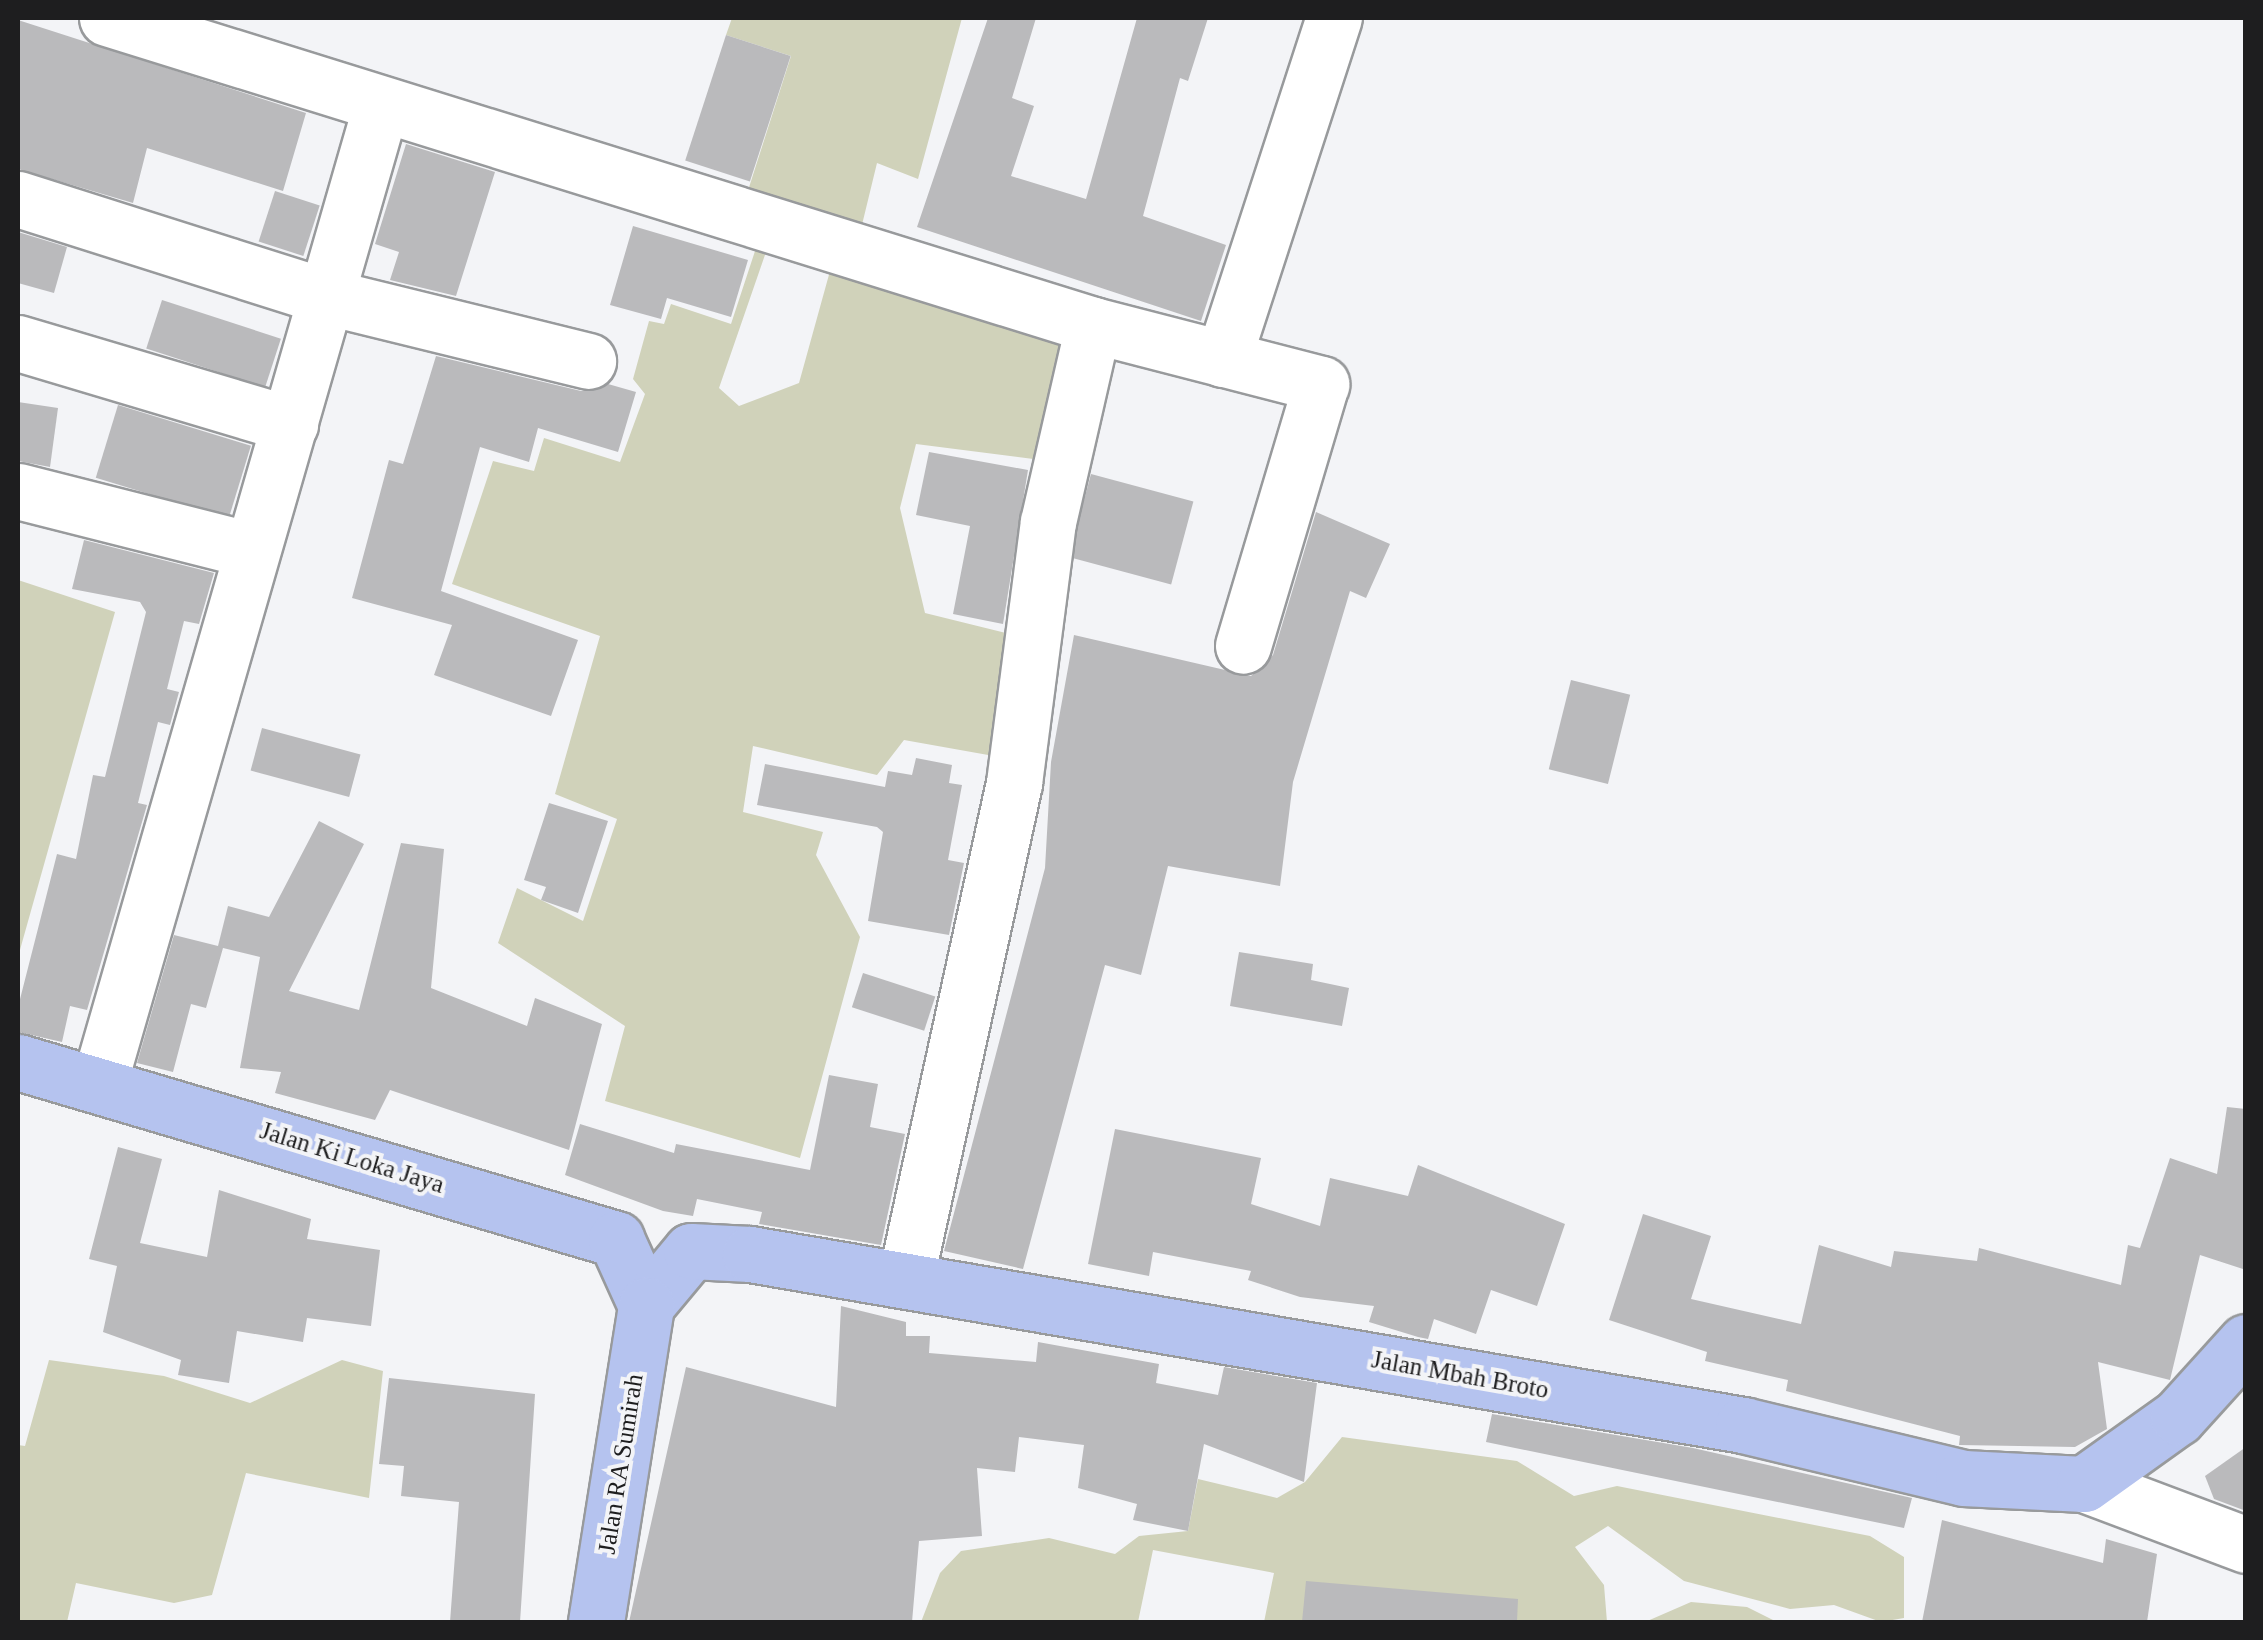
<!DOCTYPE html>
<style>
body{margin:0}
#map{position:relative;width:2263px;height:1640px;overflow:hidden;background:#f3f4f7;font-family:"Times New Roman",serif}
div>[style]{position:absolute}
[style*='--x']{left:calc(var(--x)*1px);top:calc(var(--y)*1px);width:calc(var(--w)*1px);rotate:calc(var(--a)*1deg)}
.green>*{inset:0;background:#d0d2ba}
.building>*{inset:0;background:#bababc;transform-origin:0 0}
.roads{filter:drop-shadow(2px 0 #989a9c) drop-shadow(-2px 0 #989a9c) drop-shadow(0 2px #989a9c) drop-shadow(0 -2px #989a9c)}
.minor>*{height:55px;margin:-27.5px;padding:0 27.5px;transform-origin:27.5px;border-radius:27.5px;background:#fff}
.major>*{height:55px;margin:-27.5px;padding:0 27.5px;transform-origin:27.5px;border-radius:27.5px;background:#b5c3ef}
span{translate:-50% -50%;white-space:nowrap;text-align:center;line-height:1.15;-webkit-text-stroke:8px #f3f4f7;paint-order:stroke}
.street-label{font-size:25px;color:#1e1e1f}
.frame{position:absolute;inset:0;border:20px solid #1e1e1f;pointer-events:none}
</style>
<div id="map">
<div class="green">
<i style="clip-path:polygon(732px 18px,962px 18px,918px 179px,877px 163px,860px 233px,744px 203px,791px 56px,726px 35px)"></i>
<i style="clip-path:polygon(756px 248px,766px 252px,719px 388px,739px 406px,799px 383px,830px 271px,1075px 344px,1041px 460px,916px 444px,900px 508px,925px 613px,1022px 637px,1005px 758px,904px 740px,877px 775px,753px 746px,743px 812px,823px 832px,816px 855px,860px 937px,800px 1158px,605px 1101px,625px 1026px,498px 943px,517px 888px,583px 921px,617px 819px,555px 794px,600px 636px,452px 584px,493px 461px,534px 471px,544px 438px,620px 462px,645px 394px,633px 379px,649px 321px,664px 324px,671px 304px,731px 324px)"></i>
<i style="clip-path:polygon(18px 580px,115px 612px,18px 957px)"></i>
<i style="clip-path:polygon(49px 1360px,164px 1376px,250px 1403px,342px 1360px,383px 1371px,369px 1498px,246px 1473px,212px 1595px,174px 1603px,76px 1583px,67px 1622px,18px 1622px,18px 1445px,25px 1446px)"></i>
<i style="clip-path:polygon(1342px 1437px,1517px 1461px,1574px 1496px,1617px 1486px,1870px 1536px,1904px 1557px,1904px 1618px,1881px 1622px,1834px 1605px,1790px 1609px,1684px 1581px,1608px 1526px,1575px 1547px,1604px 1585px,1607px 1622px,1264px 1622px,1274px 1573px,1153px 1550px,1138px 1622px,921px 1622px,940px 1573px,961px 1551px,1049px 1538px,1115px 1554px,1139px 1536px,1188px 1531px,1198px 1479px,1277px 1498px,1305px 1482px)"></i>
<i style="clip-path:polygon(1691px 1602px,1747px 1607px,1777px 1622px,1645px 1622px)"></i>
</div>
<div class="building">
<i style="clip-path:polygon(988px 18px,1036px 18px,1012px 98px,1034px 106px,1011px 176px,1086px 199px,1137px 18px,1208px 18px,1188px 81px,1180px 78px,1143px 216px,1226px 245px,1201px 321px,917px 227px)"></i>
<i style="clip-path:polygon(18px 20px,306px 113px,283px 191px,147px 148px,133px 203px,18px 169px)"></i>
<i style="left:726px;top:35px;width:68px;height:132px;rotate:18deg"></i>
<i style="clip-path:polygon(406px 144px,495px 172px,456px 296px,390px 280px,399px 252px,375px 244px)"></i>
<i style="left:275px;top:191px;width:47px;height:53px;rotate:18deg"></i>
<i style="clip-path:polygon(633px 226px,748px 260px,731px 317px,667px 298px,661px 319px,610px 305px)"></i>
<i style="clip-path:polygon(18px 232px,67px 247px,54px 293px,18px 283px)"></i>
<i style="left:162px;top:300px;width:125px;height:51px;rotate:18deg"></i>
<i style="clip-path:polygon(436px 356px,581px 391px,608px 384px,636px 392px,618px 452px,538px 428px,529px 462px,480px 447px,441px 591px,578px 640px,551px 716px,434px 675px,452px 625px,352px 598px,389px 460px,403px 464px)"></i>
<i style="clip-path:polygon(18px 402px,58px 408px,50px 467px,18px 461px)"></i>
<i style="left:118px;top:405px;width:139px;height:76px;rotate:17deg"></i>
<i style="clip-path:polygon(929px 452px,1028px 470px,1003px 624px,953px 614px,970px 526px,916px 515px)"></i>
<i style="left:1091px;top:474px;width:106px;height:86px;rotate:15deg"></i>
<i style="clip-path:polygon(1316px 512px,1390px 544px,1366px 598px,1350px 591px,1293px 782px,1280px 886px,1168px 866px,1141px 975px,1105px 965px,1023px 1269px,944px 1251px,1045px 868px,1051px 762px,1074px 635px,1251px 676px,1273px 655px)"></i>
<i style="clip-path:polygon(84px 540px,214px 573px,199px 624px,184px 621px,167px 689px,179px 692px,170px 725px,158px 722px,138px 803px,147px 805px,87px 1010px,70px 1006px,62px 1042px,18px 1032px,18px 1007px,57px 854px,76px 859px,93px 775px,105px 777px,146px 612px,140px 602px,72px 589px)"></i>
<i style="left:1571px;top:680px;width:61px;height:92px;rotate:14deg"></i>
<i style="left:262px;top:728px;width:102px;height:44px;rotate:15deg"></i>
<i style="clip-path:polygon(916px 758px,952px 765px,949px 783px,962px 785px,948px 860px,964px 863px,949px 935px,868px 921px,883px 832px,877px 827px,757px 805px,765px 764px,885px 787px,888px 771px,912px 775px)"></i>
<i style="clip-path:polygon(549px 803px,608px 821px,578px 913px,541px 900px,546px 887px,524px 880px)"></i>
<i style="clip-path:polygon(319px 821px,364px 844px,289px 991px,359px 1010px,401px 843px,444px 849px,431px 988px,527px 1026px,535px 998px,602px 1024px,569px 1150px,390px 1090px,375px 1120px,275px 1093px,281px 1072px,240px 1068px,260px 957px,223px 948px,206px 1008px,191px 1004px,173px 1072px,137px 1063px,174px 935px,218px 946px,228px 906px,269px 917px)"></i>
<i style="clip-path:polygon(1239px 952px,1313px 964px,1311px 980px,1349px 988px,1342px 1026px,1230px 1006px)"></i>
<i style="left:863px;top:973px;width:76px;height:36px;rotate:18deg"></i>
<i style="clip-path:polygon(829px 1075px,878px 1084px,870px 1127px,905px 1134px,881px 1245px,759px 1224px,762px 1212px,697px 1199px,693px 1216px,663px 1211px,565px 1175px,580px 1124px,674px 1153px,676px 1144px,810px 1170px)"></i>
<i style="clip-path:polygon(2227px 1107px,2246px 1109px,2246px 1270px,2200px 1255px,2170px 1380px,2098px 1362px,2107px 1429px,2075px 1447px,1959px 1445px,1960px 1436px,1786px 1391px,1788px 1380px,1705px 1361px,1707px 1352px,1609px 1320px,1643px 1214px,1711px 1236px,1691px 1299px,1801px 1324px,1819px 1245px,1891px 1267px,1894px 1251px,1977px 1261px,1979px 1248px,2121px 1285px,2128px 1245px,2140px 1248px,2170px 1158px,2217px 1174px)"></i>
<i style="clip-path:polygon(1115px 1129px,1261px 1158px,1251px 1204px,1320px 1226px,1330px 1178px,1408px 1196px,1418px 1165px,1565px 1224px,1537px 1306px,1491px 1290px,1476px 1334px,1434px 1319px,1428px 1339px,1418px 1337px,1369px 1322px,1374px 1306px,1300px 1297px,1248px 1280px,1251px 1271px,1153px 1252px,1149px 1276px,1088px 1264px)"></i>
<i style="clip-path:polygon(118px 1147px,162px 1159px,140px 1243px,207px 1257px,219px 1190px,311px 1219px,307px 1239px,380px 1250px,371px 1326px,307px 1318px,303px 1342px,237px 1331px,229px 1383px,178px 1375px,181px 1360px,103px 1332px,117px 1266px,89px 1259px)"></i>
<i style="clip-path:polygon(841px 1306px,906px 1322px,906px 1336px,930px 1336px,929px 1353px,1036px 1362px,1038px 1342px,1159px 1364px,1156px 1383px,1218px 1395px,1224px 1367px,1317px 1383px,1304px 1482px,1204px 1444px,1188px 1531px,1133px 1520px,1137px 1504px,1078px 1488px,1084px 1445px,1019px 1437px,1015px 1472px,977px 1468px,982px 1536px,919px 1541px,912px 1622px,629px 1622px,686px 1367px,836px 1407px)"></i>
<i style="clip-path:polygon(389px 1378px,535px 1394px,520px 1622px,450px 1622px,459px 1502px,401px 1496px,404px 1466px,379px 1464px)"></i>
<i style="clip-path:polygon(1492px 1414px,1693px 1448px,1912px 1498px,1904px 1528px,1486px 1442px)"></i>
<i style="clip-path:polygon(2246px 1447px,2246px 1511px,2214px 1499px,2205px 1476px)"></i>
<i style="clip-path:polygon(1942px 1520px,2103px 1563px,2106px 1539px,2157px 1554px,2147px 1622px,1922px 1622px)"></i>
<i style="clip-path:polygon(1306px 1581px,1518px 1599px,1517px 1622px,1302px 1622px)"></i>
</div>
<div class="roads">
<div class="minor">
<i style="--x:107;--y:18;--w:1033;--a:17.29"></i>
<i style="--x:1093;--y:325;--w:236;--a:14.5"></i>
<i style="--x:1321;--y:384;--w:273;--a:106.6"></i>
<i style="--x:18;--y:199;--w:321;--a:17.6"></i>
<i style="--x:324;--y:296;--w:272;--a:13.8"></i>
<i style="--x:18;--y:343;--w:284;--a:16.6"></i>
<i style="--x:1223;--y:359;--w:359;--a:-72"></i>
<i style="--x:18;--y:491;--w:241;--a:14.2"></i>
<i style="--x:99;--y:1083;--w:1014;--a:-73.91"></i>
<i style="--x:906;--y:1277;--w:506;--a:-77.67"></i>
<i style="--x:1014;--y:783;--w:263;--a:-82.6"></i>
<i style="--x:1048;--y:522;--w:202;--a:-77.1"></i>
<i style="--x:2084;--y:1484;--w:173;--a:20.6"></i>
</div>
<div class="major">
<i style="--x:18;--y:1062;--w:624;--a:16.49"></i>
<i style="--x:616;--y:1239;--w:72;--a:65.6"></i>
<i style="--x:646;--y:1305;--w:70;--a:-50.2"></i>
<i style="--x:691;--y:1251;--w:59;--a:2.9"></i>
<i style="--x:750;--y:1254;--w:1008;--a:9.77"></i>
<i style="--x:1743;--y:1425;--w:226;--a:13.5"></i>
<i style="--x:1963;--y:1478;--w:121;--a:2.8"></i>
<i style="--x:2084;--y:1484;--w:115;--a:-35.5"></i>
<i style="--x:2178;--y:1417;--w:101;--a:-47.8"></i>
<i style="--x:596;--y:1622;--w:321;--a:-81"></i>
</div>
</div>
<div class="street-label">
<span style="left:352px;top:1158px;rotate:17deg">Jalan Ki Loka Jaya</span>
<span style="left:1460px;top:1375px;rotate:10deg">Jalan Mbah Broto</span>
<span style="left:621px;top:1464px;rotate:-81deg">Jalan RA Sumirah</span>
</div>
<div class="frame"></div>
</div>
